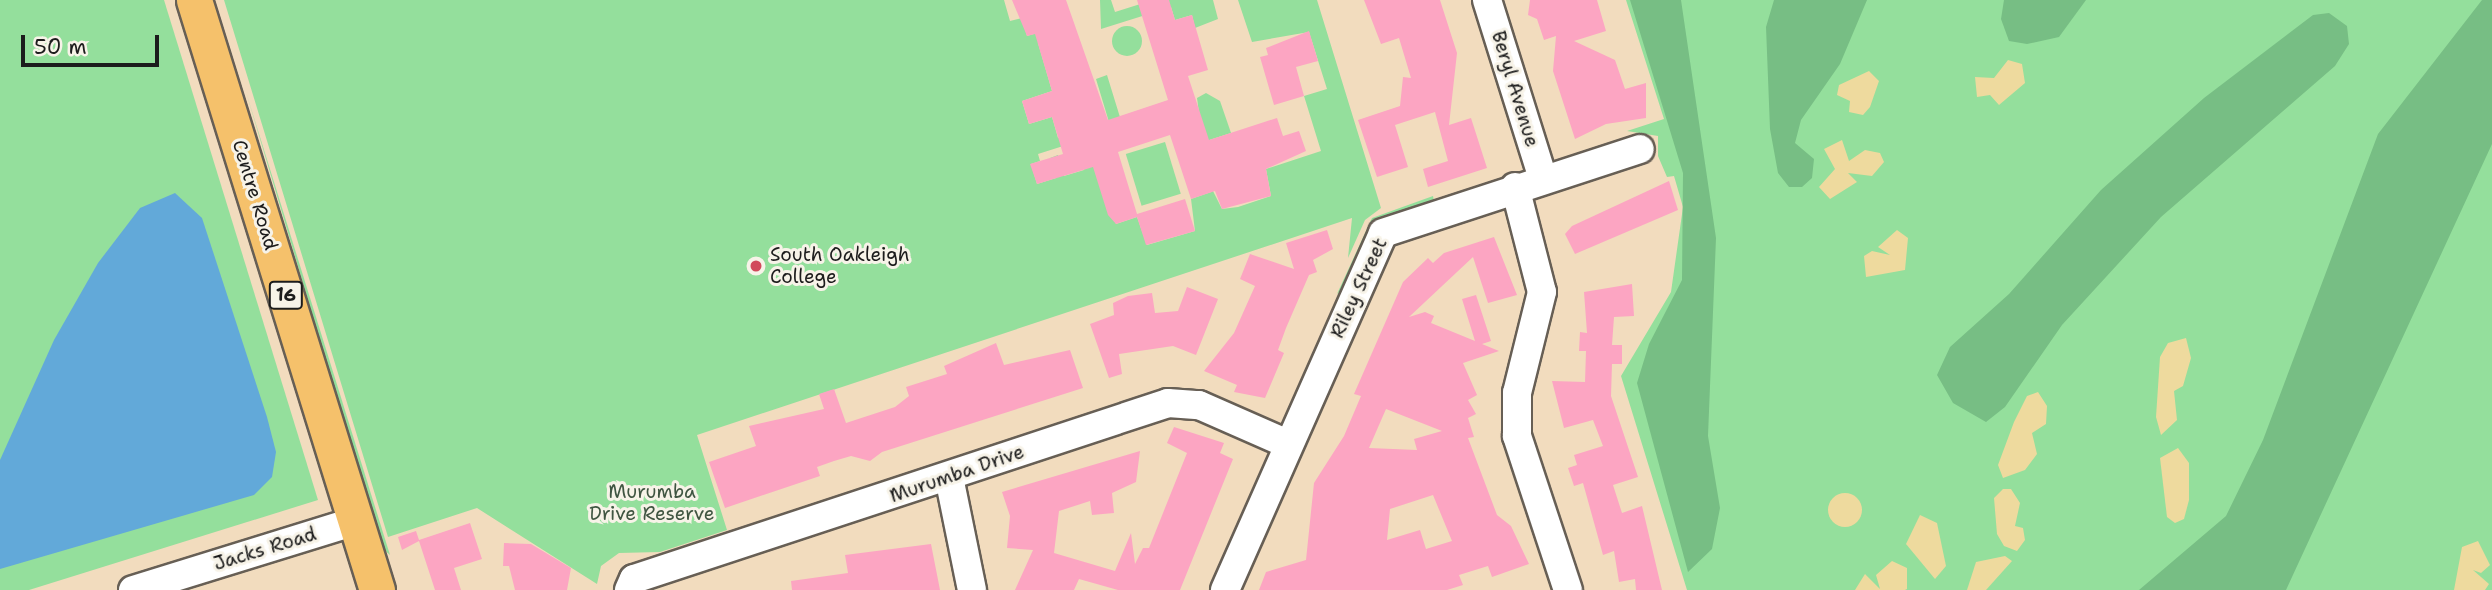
<!DOCTYPE html>
<style>
body{margin:0}
#map{position:relative;width:2492px;height:590px;overflow:hidden;background:#f2dcbe;font-family:"Shantell Sans",sans-serif}
div>[style]{position:absolute}
[style*='--x']{left:calc(var(--x)*1px);top:calc(var(--y)*1px);width:calc(var(--w)*1px);rotate:calc(var(--a)*1deg)}
.green>*{inset:0;background:#94df9c;transform-origin:0 0}
.round{border-radius:50%}
.forest>*{inset:0;background:#77be84}
.sand>*{inset:0;background:#eeda9e}
.water>*{inset:0;background:#62a9d9}
.building>*{inset:0;background:#fca5c2}
.roads{filter:drop-shadow(2px 0 #675f55) drop-shadow(-2px 0 #675f55) drop-shadow(0 2px #675f55) drop-shadow(0 -2px #675f55)}
.minor>*{height:28px;margin:-14px;padding:0 14px;transform-origin:14px;border-radius:14px;background:#fff}
.major>*{height:35px;margin:-17.5px;padding:0 17.5px;transform-origin:17.5px;border-radius:17.5px;background:#f5c16b}
.dots>*{width:19px;height:19px;translate:-50% -50%;box-sizing:border-box;border:4px solid #f7f3e8;border-radius:50%}
span{translate:-50% -50%;white-space:nowrap;text-align:center;line-height:1.15;-webkit-text-stroke:6px #f7f3e8;paint-order:stroke}
.shield-label span{padding:2px 5px;background:#f7f3e8;border:2px solid;border-radius:5px;-webkit-text-stroke-width:0}
.shield-label{font-size:18px;color:#1c1c1c;font-weight:700}
.street-label{font-size:19px;color:#1c1c1c}
.poi-label{font-size:19px;color:#1c1c1c}
.left{translate:0 -50%;text-align:left}
.park-label{font-size:19px;color:#405642}
.scale{position:absolute;left:21px;top:35px;width:138px;height:32px;box-sizing:border-box;border:4px solid #1c1c1c;border-top:0;padding-left:9px;font-size:21px;line-height:24px;white-space:nowrap;color:#1c1c1c;-webkit-text-stroke:5px #f7f3e8;paint-order:stroke}
</style>
<div id="map">
<div class="green">
<i style="clip-path:polygon(0 0,164px 0,318px 500px,29px 590px,0 590px)"></i>
<i style="clip-path:polygon(224px 0,1004px 0,1010px 21px,1022px 18px,1027px 36px,1047px 30px,1038px 43px,1052px 91px,1022px 101px,1029px 124px,1052px 117px,1058px 138px,1109px 122px,1096px 79px,1107px 75px,1123px 127px,1038px 154px,1040px 161px,1031px 164px,1037px 184px,1056px 178px,1050px 158px,1058px 155px,1064px 176px,1084px 170px,1090px 145px,1116px 224px,1137px 217px,1147px 245px,1195px 231px,1191px 199px,1211px 192px,1209px 183px,1222px 209px,1238px 207px,1271px 196px,1266px 169px,1321px 151px,1304px 96px,1327px 89px,1309px 32px,1252px 42px,1238px 0,1317px 0,1381px 208px,1365px 220px,1348px 258px,1352px 218px,697px 435px,727px 530px,660px 552px,619px 553px,601px 566px,597px 584px,477px 508px,388px 537px)"></i>
<i style="clip-path:polygon(1100px 0,1111px 0,1115px 12px,1153px 0,1213px 0,1218px 19px,1195px 28px,1192px 15px,1175px 20px,1171px 7px,1101px 29px)"></i>
<i style="clip-path:polygon(1626px 0,2492px 0,2492px 590px,1687px 590px,1621px 376px,1671px 292px,1683px 207px,1674px 176px,1667px 177px,1658px 156px,1658px 136px,1627px 131px,1664px 119px)"></i>
<i class="round" style="left:1112px;top:26px;width:30px;height:30px"></i>
<i style="clip-path:polygon(246px 92px,390px 555px,382px 548px)"></i>
<i style="clip-path:polygon(1206px 93px,1220px 101px,1231px 133px,1203px 142px,1197px 98px)"></i>
<i style="left:1165px;top:142px;width:54px;height:41px;rotate:73deg"></i>
<i style="clip-path:polygon(1433px 196px,1434px 201px,1337px 294px,1372px 218px)"></i>
</div>
<div class="forest">
<i style="clip-path:polygon(1630px 0,1681px 0,1716px 238px,1708px 436px,1720px 508px,1712px 549px,1688px 572px,1637px 383px,1649px 344px,1682px 280px,1683px 173px)"></i>
<i style="clip-path:polygon(1774px 0,1867px 0,1840px 64px,1801px 120px,1795px 143px,1814px 159px,1812px 178px,1802px 187px,1789px 187px,1778px 173px,1770px 129px,1766px 27px)"></i>
<i style="clip-path:polygon(2004px 0,2086px 0,2059px 37px,2027px 44px,2009px 41px,2001px 19px)"></i>
<i style="clip-path:polygon(2482px 0,2492px 0,2492px 144px,2286px 590px,2139px 590px,2226px 516px,2263px 440px,2378px 134px)"></i>
<i style="clip-path:polygon(2329px 13px,2347px 26px,2349px 44px,2335px 66px,2161px 217px,2062px 325px,2005px 407px,1986px 422px,1953px 403px,1937px 375px,1950px 347px,2009px 294px,2101px 190px,2204px 98px,2313px 15px)"></i>
</div>
<div class="sand">
<i style="clip-path:polygon(2008px 60px,2022px 64px,2025px 83px,1999px 105px,1990px 95px,1977px 97px,1975px 77px,1994px 78px)"></i>
<i style="clip-path:polygon(1869px 71px,1879px 81px,1870px 107px,1863px 115px,1849px 112px,1850px 101px,1837px 95px,1839px 85px)"></i>
<i style="clip-path:polygon(1842px 140px,1849px 161px,1865px 150px,1880px 153px,1884px 162px,1872px 176px,1848px 173px,1857px 182px,1830px 199px,1819px 187px,1835px 169px,1824px 149px)"></i>
<i style="clip-path:polygon(1897px 230px,1908px 238px,1905px 270px,1866px 277px,1864px 256px,1872px 251px,1890px 255px,1878px 247px)"></i>
<i style="clip-path:polygon(2186px 338px,2191px 358px,2183px 386px,2174px 391px,2177px 420px,2161px 435px,2156px 417px,2160px 357px,2168px 343px)"></i>
<i style="clip-path:polygon(2038px 392px,2047px 406px,2046px 424px,2032px 433px,2037px 454px,2025px 470px,2003px 478px,1998px 465px,2014px 422px,2027px 396px)"></i>
<i style="clip-path:polygon(2178px 448px,2189px 463px,2189px 500px,2184px 519px,2175px 523px,2167px 517px,2160px 458px)"></i>
<i style="clip-path:polygon(2003px 489px,2011px 489px,2020px 503px,2015px 526px,2023px 528px,2025px 540px,2017px 551px,2004px 546px,1997px 534px,1994px 498px)"></i>
<i class="round" style="left:1828px;top:493px;width:34px;height:34px"></i>
<i style="clip-path:polygon(1920px 515px,1937px 523px,1946px 566px,1935px 579px,1906px 544px)"></i>
<i style="clip-path:polygon(2478px 541px,2490px 565px,2481px 573px,2473px 570px,2489px 584px,2485px 590px,2454px 590px,2462px 547px)"></i>
<i style="clip-path:polygon(2005px 556px,2012px 561px,1986px 590px,1967px 590px,1976px 562px)"></i>
<i style="clip-path:polygon(1892px 561px,1907px 568px,1907px 589px,1905px 590px,1855px 590px,1865px 574px,1880px 589px,1876px 575px)"></i>
</div>
<div class="water">
<i style="clip-path:polygon(175px 193px,202px 218px,267px 417px,276px 452px,272px 477px,254px 495px,0 569px,0 460px,54px 340px,98px 263px,140px 208px)"></i>
</div>
<div class="building">
<i style="clip-path:polygon(1012px 0,1066px 0,1108px 120px,1168px 100px,1137px 0,1169px 0,1175px 20px,1192px 15px,1208px 70px,1188px 76px,1209px 140px,1277px 118px,1283px 136px,1299px 131px,1306px 151px,1266px 169px,1271px 196px,1222px 209px,1215px 191px,1191px 199px,1170px 135px,1118px 152px,1137px 214px,1185px 199px,1195px 231px,1146px 245px,1137px 217px,1116px 224px,1108px 215px,1093px 167px,1037px 184px,1030px 164px,1063px 154px,1052px 117px,1029px 124px,1022px 101px,1052px 91px,1035px 34px,1027px 36px)"></i>
<i style="clip-path:polygon(1364px 0,1440px 0,1457px 53px,1449px 125px,1471px 118px,1487px 168px,1428px 187px,1423px 169px,1448px 161px,1435px 112px,1395px 125px,1408px 167px,1377px 177px,1358px 120px,1400px 106px,1403px 77px,1411px 78px,1399px 38px,1381px 44px)"></i>
<i style="clip-path:polygon(1530px 0,1597px 0,1606px 31px,1574px 41px,1615px 60px,1625px 89px,1646px 83px,1646px 118px,1606px 124px,1575px 139px,1553px 71px,1556px 36px,1544px 40px,1537px 19px,1528px 15px)"></i>
<i style="clip-path:polygon(1309px 31px,1318px 61px,1296px 67px,1304px 96px,1274px 105px,1260px 57px,1268px 55px,1266px 48px)"></i>
<i style="clip-path:polygon(1669px 181px,1678px 210px,1575px 254px,1565px 234px,1572px 226px)"></i>
<i style="clip-path:polygon(1327px 230px,1333px 249px,1313px 260px,1317px 272px,1309px 275px,1286px 328px,1278px 350px,1284px 353px,1265px 398px,1234px 392px,1237px 385px,1204px 371px,1234px 333px,1255px 286px,1240px 279px,1250px 254px,1294px 269px,1286px 243px)"></i>
<i style="clip-path:polygon(evenodd,1494px 237px,1517px 295px,1488px 303px,1473px 257px,1409px 317px,1425px 312px,1434px 316px,1431px 323px,1475px 341px,1462px 299px,1476px 295px,1491px 341px,1482px 344px,1499px 351px,1463px 363px,1477px 395px,1468px 400px,1476px 414px,1468px 418px,1474px 437px,1468px 438px,1497px 515px,1511px 526px,1529px 564px,1492px 577px,1488px 566px,1459px 575px,1463px 585px,1447px 590px,1259px 590px,1266px 572px,1306px 560px,1314px 483px,1344px 436px,1361px 396px,1354px 394px,1403px 282px,1428px 258px,1433px 263px,1444px 253px,1494px 237px,1386px 409px,1442px 431px,1414px 439px,1417px 450px,1369px 448px,1386px 409px,1494px 237px,1433px 495px,1452px 541px,1426px 549px,1420px 530px,1387px 540px,1390px 509px,1433px 495px)"></i>
<i style="clip-path:polygon(1632px 284px,1634px 316px,1614px 317px,1612px 345px,1622px 345px,1622px 364px,1612px 364px,1611px 396px,1638px 477px,1613px 485px,1622px 513px,1642px 506px,1662px 590px,1636px 590px,1635px 579px,1619px 582px,1614px 551px,1603px 555px,1583px 483px,1574px 486px,1568px 468px,1577px 465px,1574px 455px,1603px 446px,1593px 420px,1564px 428px,1552px 381px,1585px 382px,1586px 351px,1579px 351px,1580px 332px,1587px 333px,1584px 292px)"></i>
<i style="clip-path:polygon(1187px 287px,1218px 299px,1196px 355px,1173px 346px,1119px 354px,1122px 374px,1109px 378px,1090px 324px,1114px 315px,1113px 303px,1128px 296px,1152px 293px,1155px 313px,1178px 311px)"></i>
<i style="clip-path:polygon(996px 343px,1004px 365px,1070px 350px,1083px 388px,882px 452px,870px 461px,851px 456px,834px 461px,817px 467px,820px 476px,725px 508px,709px 462px,756px 446px,749px 426px,824px 409px,819px 394px,834px 389px,846px 423px,895px 407px,909px 396px,906px 387px,947px 374px,944px 366px)"></i>
<i style="clip-path:polygon(1174px 427px,1224px 443px,1220px 453px,1233px 459px,1180px 590px,1118px 590px,1079px 579px,1074px 590px,1015px 590px,1033px 550px,1007px 548px,1010px 516px,1002px 492px,1140px 451px,1136px 482px,1112px 493px,1114px 513px,1092px 515px,1090px 501px,1059px 511px,1054px 553px,1115px 571px,1131px 533px,1135px 564px,1143px 548px,1149px 548px,1187px 453px,1167px 443px)"></i>
<i style="clip-path:polygon(470px 523px,482px 559px,454px 568px,461px 590px,435px 590px,419px 541px,402px 550px,398px 537px,416px 531px,419px 540px)"></i>
<i style="clip-path:polygon(504px 543px,531px 544px,571px 568px,567px 590px,515px 590px,509px 566px,503px 566px)"></i>
<i style="clip-path:polygon(931px 544px,940px 590px,792px 590px,791px 581px,848px 573px,845px 555px)"></i>
</div>
<div class="roads">
<div class="minor">
<i style="--x:1487;--y:0;--w:188;--a:72.6"></i>
<i style="--x:1515;--y:187;--w:108;--a:75.6"></i>
<i style="--x:1542;--y:292;--w:104;--a:103.9"></i>
<i style="--x:1517;--y:393;--w:43;--a:90"></i>
<i style="--x:1517;--y:436;--w:162;--a:71.7"></i>
<i style="--x:949;--y:477;--w:115;--a:78.5"></i>
<i style="--x:133;--y:590;--w:233;--a:-17.2"></i>
<i style="--x:629;--y:590;--w:12;--a:-66"></i>
<i style="--x:634;--y:579;--w:562;--a:-18.24"></i>
<i style="--x:1168;--y:403;--w:31;--a:4"></i>
<i style="--x:1199;--y:405;--w:97;--a:23.7"></i>
<i style="--x:1225;--y:590;--w:390;--a:-66.1"></i>
<i style="--x:1383;--y:233;--w:270;--a:-18.1"></i>
</div>
<div class="major">
<i style="--x:194;--y:0;--w:618;--a:72.77"></i>
</div>
</div>
<div class="dots">
<i style="left:756px;top:266px;background:#d1495b"></i>
</div>
<div class="shield-label">
<span style="left:286px;top:295px">16</span>
</div>
<div class="street-label">
<span style="left:1515px;top:89px;rotate:73deg">Beryl Avenue</span>
<span style="left:255px;top:195px;rotate:73deg">Centre Road</span>
<span style="left:1359px;top:288px;rotate:-65deg">Riley Street</span>
<span style="left:957px;top:474px;rotate:-19deg">Murumba Drive</span>
<span style="left:265px;top:549px;rotate:-17deg">Jacks Road</span>
</div>
<div class="poi-label">
<span class="left" style="left:770px;top:266px">South Oakleigh<br>College</span>
</div>
<div class="park-label">
<span style="left:652px;top:503px">Murumba<br>Drive Reserve</span>
</div>
<div class="scale">50 m</div>
</div>
